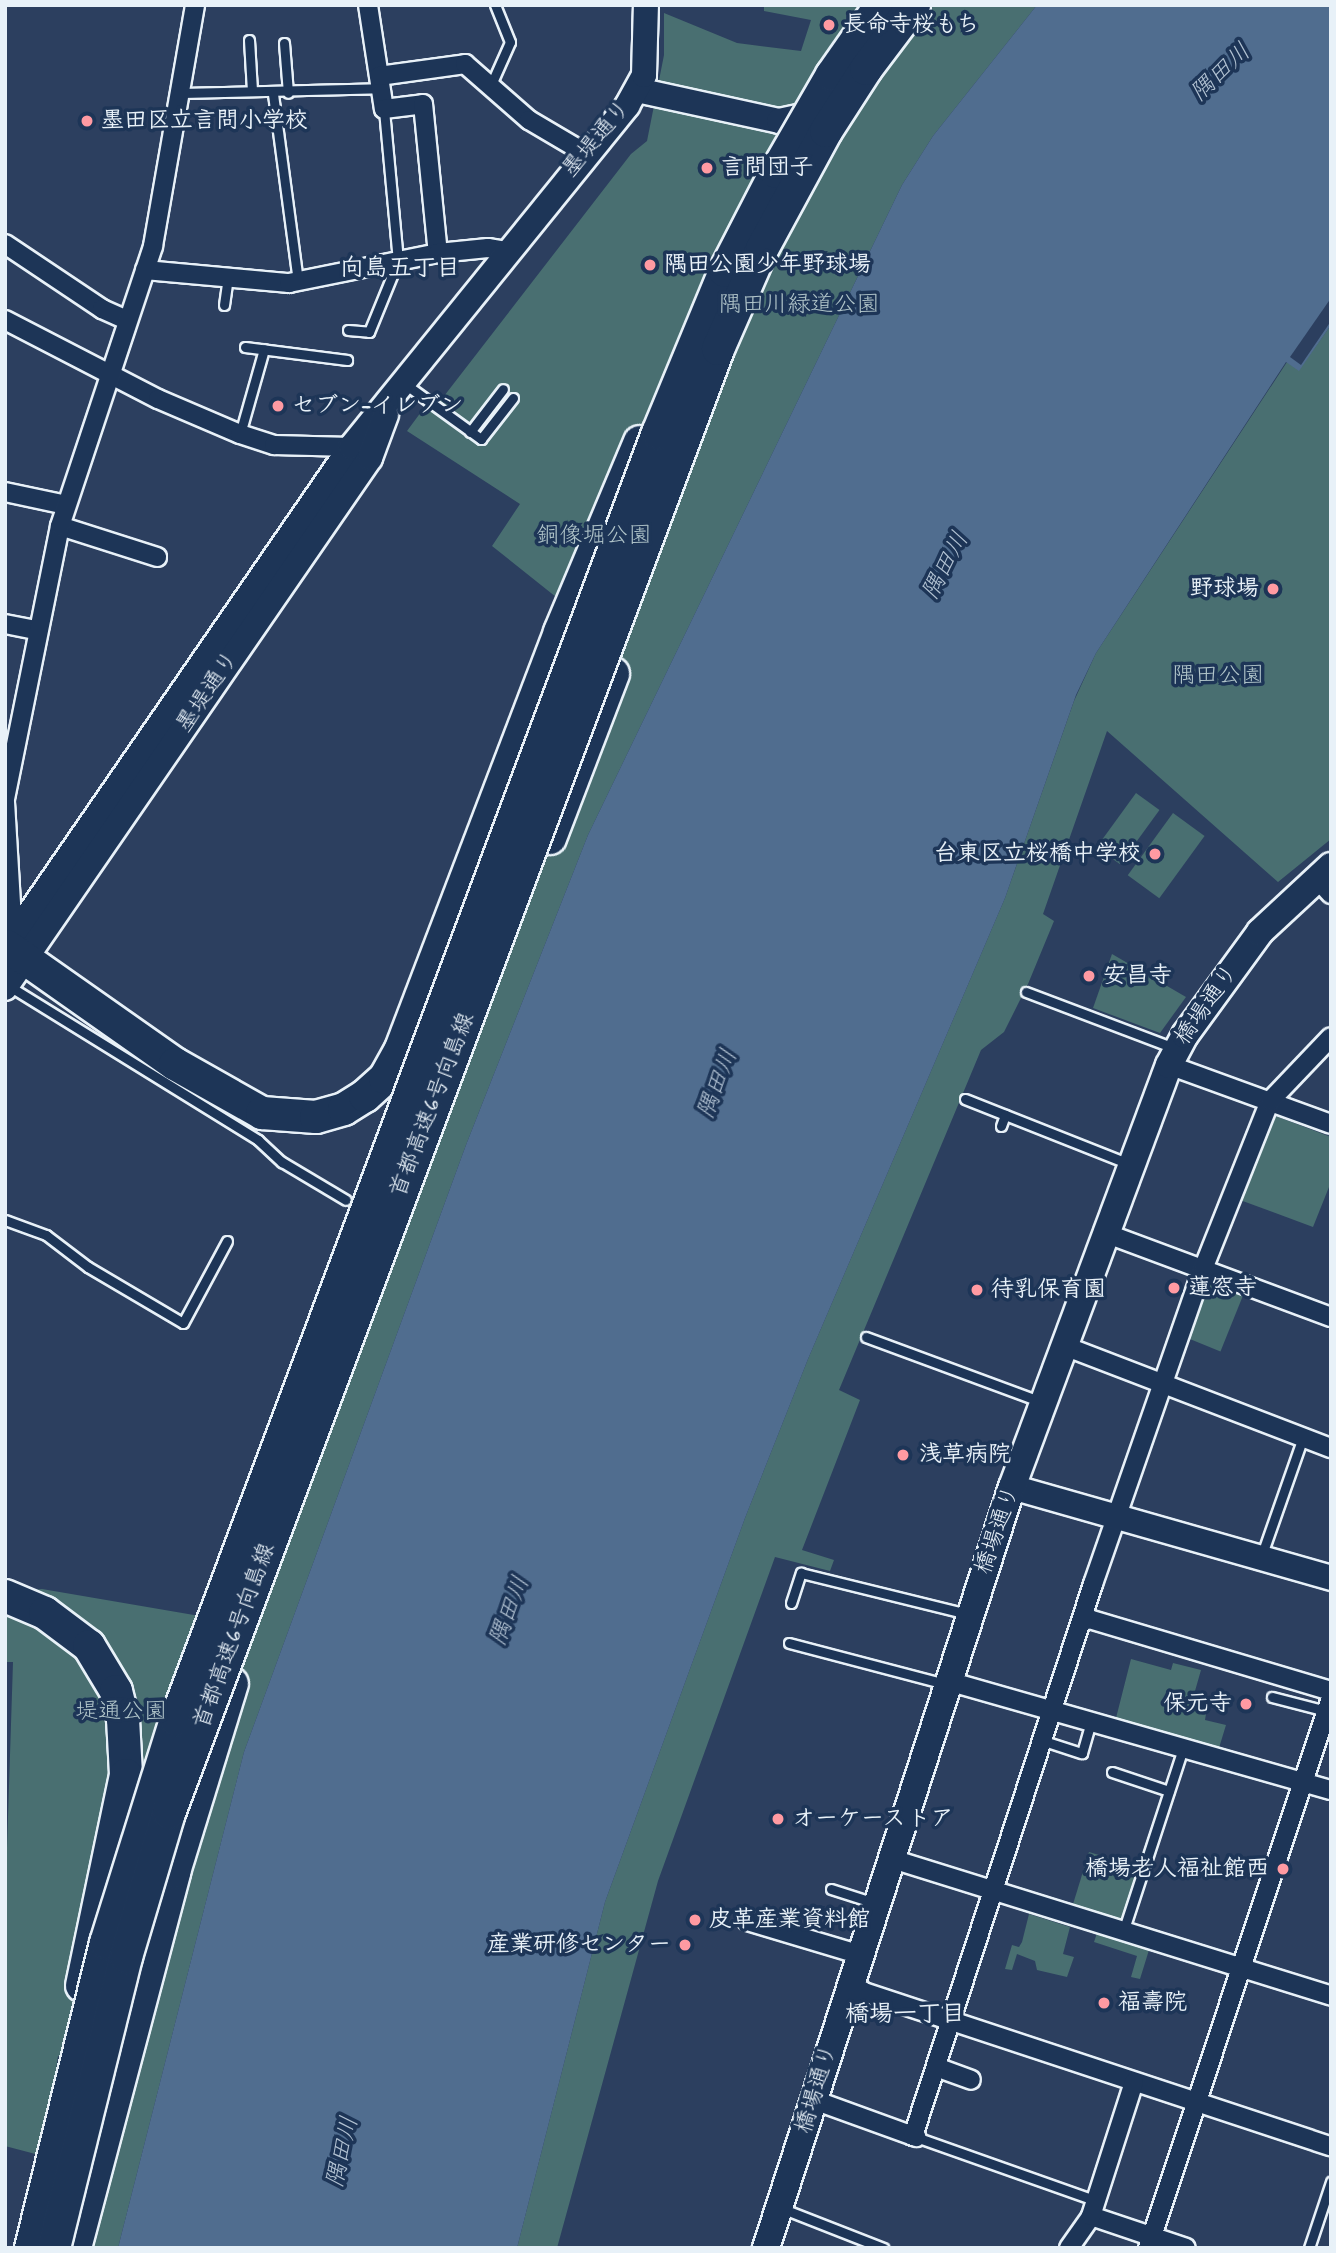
<!DOCTYPE html>
<meta charset="utf-8">
<style>
body{margin:0}
#map{position:relative;width:1336px;height:2253px;overflow:hidden;background:#2c3f5f;font-family:Mynerve,"Klee One",sans-serif}
div>[style]{position:absolute}
[style*='--x']{left:calc(var(--x)*1px);top:calc(var(--y)*1px);width:calc(var(--w)*1px);rotate:calc(var(--a)*1deg)}
.green>*{inset:0;background:#496f71;transform-origin:0 0}
.water>*{inset:0;background:#506d8f}
.pier>*{inset:0;background:#2c3f5f}
.roads{filter:drop-shadow(2px 0 #e8f1f8) drop-shadow(-2px 0 #e8f1f8) drop-shadow(0 2px #e8f1f8) drop-shadow(0 -2px #e8f1f8)}
.lane>*{height:9px;margin:-4.5px;padding:0 4.5px;transform-origin:4.5px;border-radius:4.5px;background:#1d3557}
.street>*{height:18px;margin:-9px;padding:0 9px;transform-origin:9px;border-radius:9px;background:#1d3557}
.secondary>*{height:24px;margin:-12px;padding:0 12px;transform-origin:12px;border-radius:12px;background:#1d3557}
.primary>*{height:26px;margin:-13px;padding:0 13px;transform-origin:13px;border-radius:13px;background:#1d3557}
.highway>*{height:32px;margin:-16px;padding:0 16px;transform-origin:16px;border-radius:16px;background:#1d3557}
.bridges{filter:drop-shadow(2px 0 #e8f1f8) drop-shadow(-2px 0 #e8f1f8) drop-shadow(0 2px #e8f1f8) drop-shadow(0 -2px #e8f1f8)}
.highway-bridge>*{height:32px;margin:-16px;padding:0 16px;transform-origin:16px;border-radius:16px;background:#1d3557}
.dots>*{width:19px;height:19px;translate:-50% -50%;box-sizing:border-box;border:4px solid #1d3557;border-radius:50%}
span{translate:-50% -50%;white-space:nowrap;text-align:center;line-height:1.15;-webkit-text-stroke:7px #1d3557;paint-order:stroke}
.poi-label{font-size:23px;color:#e8f1f8;font-weight:700}
.left{translate:0 -50%;text-align:left}
.right{translate:-100% -50%;text-align:right}
.street-label{font-size:23px;color:#e8f1f8}
.park-label{font-size:23px;color:#b0c4c9}
.water-label{font-size:24px;color:#b3c3d3;font-style:italic}
.neighbourhood-label{font-size:24px;color:#e8f1f8;font-weight:700}
.frame{position:absolute;inset:0;border:7px solid #e8f1f8;pointer-events:none}
</style>
<div id="map">
<div class="green">
<i style="clip-path:polygon(764px 5px,1037px 5px,933px 136px,902px 185px,588px 835px,466px 1145px,244px 1752px,118px 2248px,66px 2248px,110px 2068px,58px 2056px,43px 2156px,5px 2146px,5px 1910px,13px 1662px,7px 1662px,5px 1593px,42px 1589px,229px 1621px,434px 1082px,391px 1067px,556px 597px,492px 546px,520px 504px,407px 431px,424px 408px,441px 400px,631px 154px,647px 141px,664px 55px,664px 13px,737px 43px,801px 51px,811px 20px,764px 11px)"></i>
<i style="clip-path:polygon(1331px 325px,1331px 839px,1278px 882px,1107px 731px,1043px 914px,1054px 921px,1028px 984px,1004px 1032px,981px 1050px,839px 1390px,860px 1400px,802px 1550px,834px 1560px,830px 1571px,775px 1557px,658px 1881px,557px 2248px,517px 2248px,605px 1902px,745px 1518px,808px 1359px,1005px 898px,1074px 701px,1096px 653px,1287px 362px,1299px 370px)"></i>
<i style="left:1136px;top:793px;width:29px;height:67px;rotate:36deg"></i>
<i style="left:1173px;top:813px;width:39px;height:77px;rotate:36deg"></i>
<i style="clip-path:polygon(1112px 954px,1186px 997px,1160px 1033px,1093px 1008px)"></i>
<i style="clip-path:polygon(1273px 1115px,1331px 1137px,1331px 1182px,1313px 1227px,1240px 1200px)"></i>
<i style="left:1209px;top:1281px;width:37px;height:61px;rotate:22deg"></i>
<i style="clip-path:polygon(1131px 1659px,1171px 1670px,1173px 1663px,1201px 1670px,1193px 1698px,1208px 1702px,1205px 1720px,1226px 1725px,1219px 1748px,1116px 1718px)"></i>
<i style="left:1089px;top:1852px;width:53px;height:55px;rotate:17deg"></i>
<i style="clip-path:polygon(1029px 1914px,1070px 1927px,1063px 1954px,1074px 1957px,1067px 1977px,1037px 1970px,1035px 1961px,1017px 1954px,1012px 1970px,1005px 1969px,1012px 1945px,1019px 1947px,1022px 1942px)"></i>
<i style="clip-path:polygon(1097px 1933px,1149px 1950px,1140px 1979px,1131px 1977px,1137px 1956px,1094px 1942px)"></i>
</div>
<div class="water">
<i style="clip-path:polygon(1037px 5px,1331px 5px,1331px 325px,1299px 371px,1286px 362px,1096px 653px,1076px 695px,1005px 898px,808px 1359px,745px 1518px,605px 1902px,517px 2248px,118px 2248px,244px 1752px,466px 1145px,588px 835px,902px 185px,933px 136px)"></i>
</div>
<div class="pier">
<i style="clip-path:polygon(1331px 298px,1331px 321px,1301px 365px,1290px 357px)"></i>
</div>
<div class="roads">
<div class="lane">
<i style="--x:249;--y:40;--w:50;--a:86.6"></i>
<i style="--x:284;--y:43;--w:50;--a:85.4"></i>
<i style="--x:490;--y:87;--w:49;--a:-66"></i>
<i style="--x:510;--y:42;--w:40;--a:-112"></i>
<i style="--x:182;--y:93;--w:198;--a:-1.4"></i>
<i style="--x:273;--y:94;--w:190;--a:82.4"></i>
<i style="--x:224;--y:305;--w:27;--a:-82"></i>
<i style="--x:348;--y:330;--w:21;--a:5"></i>
<i style="--x:369;--y:332;--w:77;--a:-67.8"></i>
<i style="--x:398;--y:261;--w:153;--a:-95.3"></i>
<i style="--x:245;--y:347;--w:103;--a:7.3"></i>
<i style="--x:405;--y:384;--w:94;--a:35.9"></i>
<i style="--x:481;--y:439;--w:52;--a:-52"></i>
<i style="--x:470;--y:432;--w:54;--a:-52.5"></i>
<i style="--x:240;--y:434;--w:88;--a:-74.2"></i>
<i style="--x:9;--y:986;--w:293;--a:31.7"></i>
<i style="--x:258;--y:1140;--w:33;--a:43"></i>
<i style="--x:282;--y:1162;--w:74;--a:30.7"></i>
<i style="--x:1026;--y:992;--w:158;--a:20.7"></i>
<i style="--x:965;--y:1099;--w:176;--a:21.6"></i>
<i style="--x:1001;--y:1126;--w:12;--a:-70"></i>
<i style="--x:5;--y:1220;--w:44;--a:20.1"></i>
<i style="--x:46;--y:1235;--w:53;--a:37.3"></i>
<i style="--x:88;--y:1267;--w:110;--a:30.5"></i>
<i style="--x:183;--y:1323;--w:93;--a:-61.8"></i>
<i style="--x:866;--y:1337;--w:188;--a:20.3"></i>
<i style="--x:1261;--y:1557;--w:127;--a:-70.7"></i>
<i style="--x:791;--y:1603;--w:32;--a:-72"></i>
<i style="--x:801;--y:1573;--w:172;--a:13.8"></i>
<i style="--x:789;--y:1643;--w:161;--a:14.7"></i>
<i style="--x:1272;--y:1697;--w:56;--a:14.5"></i>
<i style="--x:1044;--y:1741;--w:40;--a:18"></i>
<i style="--x:1082;--y:1753;--w:32;--a:-74"></i>
<i style="--x:1112;--y:1772;--w:60;--a:18.4"></i>
<i style="--x:831;--y:1889;--w:46;--a:17.7"></i>
<i style="--x:1123;--y:1932;--w:194;--a:-71.9"></i>
<i style="--x:916;--y:2137;--w:189;--a:19.5"></i>
<i style="--x:781;--y:2208;--w:110;--a:21.4"></i>
<i style="--x:1309;--y:2248;--w:70;--a:-71.6"></i>
</div>
<div class="street">
<i style="--x:368;--y:5;--w:105;--a:81.3"></i>
<i style="--x:384;--y:109;--w:39;--a:-7"></i>
<i style="--x:423;--y:104;--w:150;--a:84.3"></i>
<i style="--x:379;--y:76;--w:87;--a:-7.9"></i>
<i style="--x:465;--y:64;--w:85;--a:41.2"></i>
<i style="--x:529;--y:120;--w:65;--a:30.5"></i>
<i style="--x:5;--y:244;--w:117;--a:33.8"></i>
<i style="--x:102;--y:309;--w:27;--a:24"></i>
<i style="--x:145;--y:270;--w:145;--a:5.2"></i>
<i style="--x:289;--y:283;--w:152;--a:-11.4"></i>
<i style="--x:438;--y:253;--w:50;--a:-5.7"></i>
<i style="--x:488;--y:248;--w:18;--a:9"></i>
<i style="--x:5;--y:320;--w:172;--a:27.3"></i>
<i style="--x:158;--y:399;--w:89;--a:23.1"></i>
<i style="--x:240;--y:434;--w:36;--a:18"></i>
<i style="--x:274;--y:445;--w:77;--a:1.5"></i>
<i style="--x:5;--y:492;--w:62;--a:12"></i>
<i style="--x:60;--y:526;--w:102;--a:17.7"></i>
<i style="--x:5;--y:624;--w:33;--a:11"></i>
<i style="--x:5;--y:799;--w:278;--a:-78.6"></i>
<i style="--x:60;--y:526;--w:295;--a:-71.6"></i>
<i style="--x:153;--y:246;--w:245;--a:-80.1"></i>
<i style="--x:5;--y:802;--w:135;--a:86.6"></i>
<i style="--x:1316;--y:878;--w:22;--a:47"></i>
<i style="--x:1169;--y:1065;--w:172;--a:20"></i>
<i style="--x:1105;--y:1233;--w:241;--a:20.4"></i>
<i style="--x:1062;--y:1345;--w:288;--a:21"></i>
<i style="--x:1081;--y:1622;--w:9;--a:-21"></i>
<i style="--x:1089;--y:1619;--w:252;--a:16.6"></i>
<i style="--x:948;--y:1681;--w:398;--a:15.9"></i>
<i style="--x:889;--y:1858;--w:463;--a:17.3"></i>
<i style="--x:747;--y:1921;--w:116;--a:16.6"></i>
<i style="--x:853;--y:1974;--w:11;--a:85"></i>
<i style="--x:854;--y:1985;--w:12;--a:35"></i>
<i style="--x:864;--y:1992;--w:492;--a:18.3"></i>
<i style="--x:936;--y:2067;--w:37;--a:20"></i>
<i style="--x:814;--y:2100;--w:109;--a:19.9"></i>
<i style="--x:913;--y:2136;--w:581;--a:-71.94"></i>
<i style="--x:1093;--y:1584;--w:334;--a:-70.8"></i>
<i style="--x:1203;--y:1269;--w:181;--a:-68.3"></i>
<i style="--x:1270;--y:1101;--w:88;--a:-46.4"></i>
<i style="--x:1091;--y:2216;--w:100;--a:18.6"></i>
<i style="--x:1069;--y:2248;--w:39;--a:-55"></i>
<i style="--x:1091;--y:2216;--w:141;--a:-72.2"></i>
<i style="--x:1148;--y:2248;--w:580;--a:-71.6"></i>
</div>
<div class="secondary">
<i style="--x:637;--y:90;--w:145;--a:12.3"></i>
<i style="--x:779;--y:121;--w:43;--a:-12.1"></i>
<i style="--x:5;--y:949;--w:610;--a:-55.42"></i>
<i style="--x:351;--y:447;--w:439;--a:-51"></i>
<i style="--x:627;--y:106;--w:35;--a:-61"></i>
<i style="--x:644;--y:75;--w:70;--a:-88.4"></i>
<i style="--x:5;--y:988;--w:644;--a:-55.45"></i>
<i style="--x:370;--y:458;--w:46;--a:-69.6"></i>
<i style="--x:1012;--y:1487;--w:332;--a:15.9"></i>
</div>
<div class="primary">
<i style="--x:766;--y:2248;--w:800;--a:-72.09"></i>
<i style="--x:1012;--y:1487;--w:450;--a:-69.6"></i>
<i style="--x:1169;--y:1065;--w:34;--a:-62"></i>
<i style="--x:1185;--y:1035;--w:127;--a:-53.9"></i>
<i style="--x:1260;--y:932;--w:97;--a:-42.9"></i>
</div>
<div class="highway">
<i style="--x:550;--y:838;--w:176;--a:-69"></i>
<i style="--x:7;--y:946;--w:205;--a:35.1"></i>
<i style="--x:175;--y:1064;--w:100;--a:29.4"></i>
<i style="--x:262;--y:1113;--w:54;--a:4.2"></i>
<i style="--x:316;--y:1117;--w:29;--a:-16"></i>
<i style="--x:344;--y:1109;--w:25;--a:-32"></i>
<i style="--x:365;--y:1096;--w:27;--a:-42"></i>
<i style="--x:385;--y:1078;--w:33;--a:-61"></i>
<i style="--x:401;--y:1049;--w:446;--a:-69.1"></i>
<i style="--x:560;--y:632;--w:206;--a:-67.2"></i>
<i style="--x:5;--y:1596;--w:43;--a:23"></i>
<i style="--x:45;--y:1613;--w:55;--a:36.9"></i>
<i style="--x:89;--y:1646;--w:52;--a:59"></i>
<i style="--x:116;--y:1691;--w:29;--a:76"></i>
<i style="--x:123;--y:1719;--w:56;--a:86.9"></i>
<i style="--x:126;--y:1775;--w:215;--a:101.8"></i>
<i style="--x:75;--y:2248;--w:389;--a:-75.2"></i>
<i style="--x:174;--y:1872;--w:197;--a:-72.9"></i>
</div>
</div>
<div class="bridges">
<div class="highway-bridge">
<i style="--x:31;--y:2248;--w:314;--a:-76.2"></i>
<i style="--x:106;--y:1943;--w:234;--a:-72.6"></i>
<i style="--x:176;--y:1720;--w:1374;--a:-69.47"></i>
<i style="--x:658;--y:433;--w:175;--a:-67.5"></i>
<i style="--x:725;--y:271;--w:111;--a:-62.7"></i>
<i style="--x:776;--y:172;--w:112;--a:-60"></i>
<i style="--x:832;--y:75;--w:85;--a:-55"></i>
<i style="--x:54;--y:2248;--w:300;--a:-76.1"></i>
<i style="--x:126;--y:1957;--w:150;--a:-73.4"></i>
<i style="--x:169;--y:1813;--w:1564;--a:-69.44"></i>
<i style="--x:718;--y:349;--w:109;--a:-66.3"></i>
<i style="--x:762;--y:249;--w:134;--a:-61.5"></i>
<i style="--x:826;--y:131;--w:74;--a:-57.2"></i>
<i style="--x:866;--y:69;--w:80;--a:-53.1"></i>
</div>
</div>
<div class="dots">
<i style="left:829px;top:25px;background:#ff9aa2"></i>
<i style="left:87px;top:121px;background:#ff9aa2"></i>
<i style="left:707px;top:168px;background:#ff9aa2"></i>
<i style="left:650px;top:265px;background:#ff9aa2"></i>
<i style="left:278px;top:406px;background:#ff9aa2"></i>
<i style="left:1273px;top:589px;background:#ff9aa2"></i>
<i style="left:1155px;top:854px;background:#ff9aa2"></i>
<i style="left:1089px;top:976px;background:#ff9aa2"></i>
<i style="left:1174px;top:1288px;background:#ff9aa2"></i>
<i style="left:977px;top:1290px;background:#ff9aa2"></i>
<i style="left:903px;top:1455px;background:#ff9aa2"></i>
<i style="left:1246px;top:1704px;background:#ff9aa2"></i>
<i style="left:778px;top:1819px;background:#ff9aa2"></i>
<i style="left:1283px;top:1869px;background:#ff9aa2"></i>
<i style="left:695px;top:1920px;background:#ff9aa2"></i>
<i style="left:685px;top:1945px;background:#ff9aa2"></i>
<i style="left:1104px;top:2003px;background:#ff9aa2"></i>
</div>
<div class="poi-label">
<span class="left" style="left:843px;top:25px">長命寺桜もち</span>
<span class="left" style="left:101px;top:121px">墨田区立言問小学校</span>
<span class="left" style="left:721px;top:168px">言問団子</span>
<span class="left" style="left:664px;top:265px">隅田公園少年野球場</span>
<span class="left" style="left:292px;top:406px">セブン-イレブン</span>
<span class="right" style="left:1259px;top:589px">野球場</span>
<span class="right" style="left:1141px;top:854px">台東区立桜橋中学校</span>
<span class="left" style="left:1103px;top:976px">安昌寺</span>
<span class="left" style="left:1188px;top:1288px">蓮窓寺</span>
<span class="left" style="left:991px;top:1290px">待乳保育園</span>
<span class="left" style="left:919px;top:1455px">浅草病院</span>
<span class="right" style="left:1232px;top:1704px">保元寺</span>
<span class="left" style="left:792px;top:1819px">オーケーストア</span>
<span class="right" style="left:1269px;top:1869px">橋場老人福祉館西</span>
<span class="left" style="left:709px;top:1920px">皮革産業資料館</span>
<span class="right" style="left:671px;top:1945px">産業研修センター</span>
<span class="left" style="left:1118px;top:2003px">福壽院</span>
</div>
<div class="street-label">
<span style="left:597px;top:139px;rotate:-50deg">墨堤通り</span>
<span style="left:208px;top:692px;rotate:-56deg">墨堤通り</span>
<span style="left:1207px;top:1005px;rotate:-55deg">橋場通り</span>
<span style="left:433px;top:1105px;rotate:-69deg">首都高速6号向島線</span>
<span style="left:998px;top:1530px;rotate:-71deg">橋場通り</span>
<span style="left:235px;top:1636px;rotate:-70deg">首都高速6号向島線</span>
<span style="left:817px;top:2089px;rotate:-73deg">橋場通り</span>
</div>
<div class="park-label">
<span style="left:799px;top:305px">隅田川緑道公園</span>
<span style="left:594px;top:536px">銅像堀公園</span>
<span style="left:1218px;top:676px">隅田公園</span>
<span style="left:121px;top:1712px">堤通公園</span>
</div>
<div class="water-label">
<span style="left:1221px;top:73px;rotate:-43deg">隅田川</span>
<span style="left:946px;top:566px;rotate:-62deg">隅田川</span>
<span style="left:718px;top:1084px;rotate:-69deg">隅田川</span>
<span style="left:510px;top:1611px;rotate:-69deg">隅田川</span>
<span style="left:343px;top:2152px;rotate:-77deg">隅田川</span>
</div>
<div class="neighbourhood-label">
<span style="left:400px;top:269px">向島五丁目</span>
<span style="left:905px;top:2015px">橋場一丁目</span>
</div>
<div class="frame"></div>
</div>
